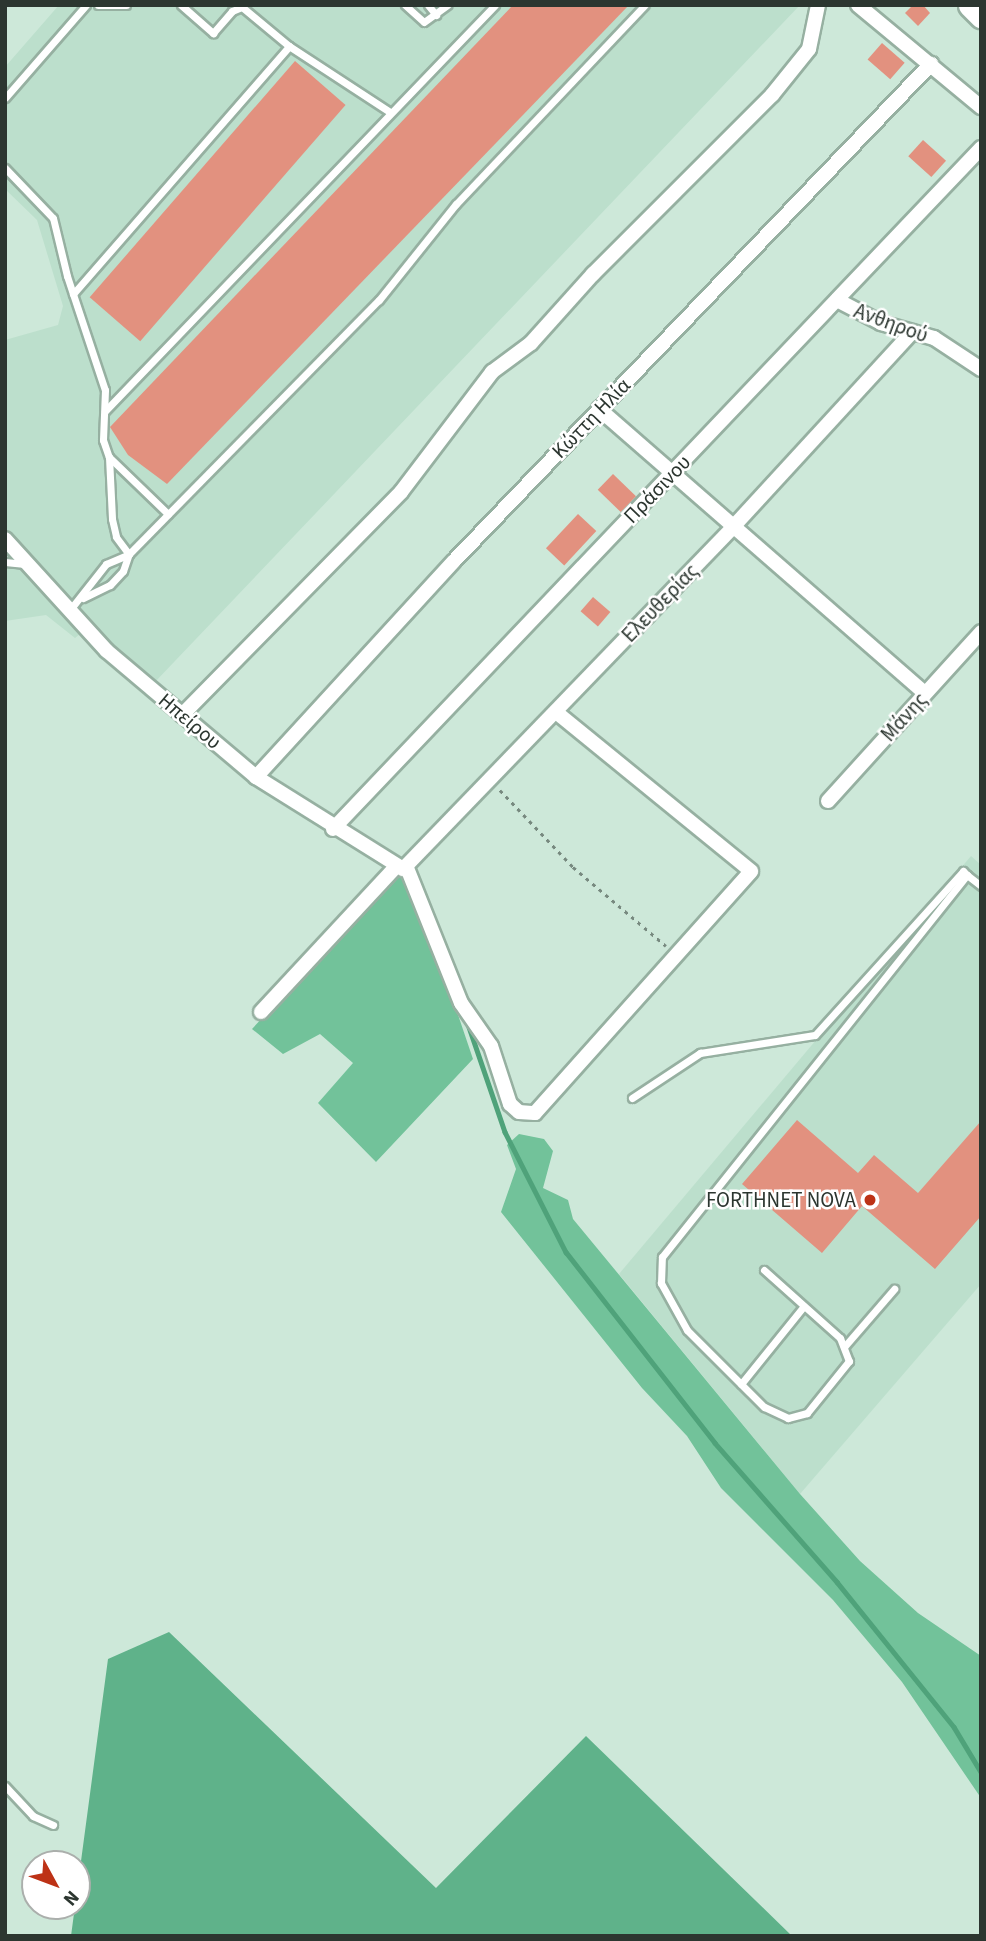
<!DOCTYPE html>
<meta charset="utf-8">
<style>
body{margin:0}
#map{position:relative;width:986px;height:1941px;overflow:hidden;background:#cde8d9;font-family:"Source Sans 3",sans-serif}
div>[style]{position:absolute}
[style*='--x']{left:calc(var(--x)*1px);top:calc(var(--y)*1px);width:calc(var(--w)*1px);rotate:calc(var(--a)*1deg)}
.built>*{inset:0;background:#bcdfcc}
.green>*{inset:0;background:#72c29a}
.forest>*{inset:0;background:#5fb28a}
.stream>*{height:4.5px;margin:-2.25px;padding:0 2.25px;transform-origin:2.25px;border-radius:2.25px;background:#4fa27a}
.building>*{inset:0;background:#e2917f;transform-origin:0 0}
.path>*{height:2.5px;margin-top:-1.25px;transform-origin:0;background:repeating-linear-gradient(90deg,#77897f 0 3.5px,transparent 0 8.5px)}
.roads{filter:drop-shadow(2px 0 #96b0a1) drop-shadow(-2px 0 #96b0a1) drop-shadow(0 2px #96b0a1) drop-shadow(0 -2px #96b0a1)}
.service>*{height:7px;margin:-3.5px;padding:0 3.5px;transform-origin:3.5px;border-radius:3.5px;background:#fff}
.minor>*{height:14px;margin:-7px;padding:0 7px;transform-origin:7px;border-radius:7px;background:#fff}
.primary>*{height:23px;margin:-11.5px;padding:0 11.5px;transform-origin:11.5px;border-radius:11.5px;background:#fff}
.dots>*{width:19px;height:19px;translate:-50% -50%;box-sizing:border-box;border:4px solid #fff;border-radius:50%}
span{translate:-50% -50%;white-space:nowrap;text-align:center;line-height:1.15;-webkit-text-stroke:5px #fff;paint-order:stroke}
.street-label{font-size:21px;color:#2c3630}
.poi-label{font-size:21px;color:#2c3630}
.right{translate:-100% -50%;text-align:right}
.frame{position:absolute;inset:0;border:7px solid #2c3630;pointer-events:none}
.north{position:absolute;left:21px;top:1850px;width:70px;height:70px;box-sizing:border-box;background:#fff;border:2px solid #abafac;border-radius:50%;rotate:131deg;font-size:19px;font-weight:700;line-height:28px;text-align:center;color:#2c3630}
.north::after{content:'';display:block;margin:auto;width:24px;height:32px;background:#bd3216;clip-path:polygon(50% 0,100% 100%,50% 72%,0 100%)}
</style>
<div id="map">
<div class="built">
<i style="clip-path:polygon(59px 5px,800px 5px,154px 683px,89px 627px,75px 638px,46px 615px,5px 621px,5px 340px,58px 325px,63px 306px,37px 220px,5px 189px,5px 67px)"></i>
<i style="clip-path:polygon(971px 856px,981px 865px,981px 1284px,800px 1494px,619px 1274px)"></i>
</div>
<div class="green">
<i style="clip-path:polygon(394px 875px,412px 879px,473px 1059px,376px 1162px,318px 1103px,353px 1063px,320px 1034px,283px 1054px,252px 1029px)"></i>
<i style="clip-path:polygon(519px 1134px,544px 1139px,553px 1151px,543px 1188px,568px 1200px,573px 1219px,800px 1494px,860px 1561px,918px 1613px,981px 1656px,981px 1798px,902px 1682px,833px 1600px,721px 1488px,687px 1436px,642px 1388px,501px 1212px,516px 1169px,507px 1145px)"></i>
</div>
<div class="forest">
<i style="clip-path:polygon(169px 1632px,436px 1888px,586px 1736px,792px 1936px,71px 1936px,108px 1659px)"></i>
</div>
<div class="stream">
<i style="--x:467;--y:1021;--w:117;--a:71.1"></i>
<i style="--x:505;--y:1132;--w:135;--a:63.1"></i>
<i style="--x:566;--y:1252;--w:242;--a:52"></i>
<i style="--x:715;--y:1443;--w:185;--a:48.7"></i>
<i style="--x:837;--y:1582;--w:186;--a:51.1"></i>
<i style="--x:954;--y:1727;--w:52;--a:59"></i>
</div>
<div class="building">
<i style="clip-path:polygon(513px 5px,629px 5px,167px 484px,128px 455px,110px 427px)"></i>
<i style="clip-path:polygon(913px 5px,923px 5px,930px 13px,918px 26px,905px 13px)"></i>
<i style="left:882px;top:43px;width:30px;height:22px;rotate:41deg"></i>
<i style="left:295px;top:61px;width:67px;height:313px;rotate:41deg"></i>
<i style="left:923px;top:140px;width:31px;height:22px;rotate:42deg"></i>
<i style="left:613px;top:474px;width:32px;height:22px;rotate:44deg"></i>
<i style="left:578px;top:514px;width:25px;height:47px;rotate:43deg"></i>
<i style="left:593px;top:597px;width:23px;height:19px;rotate:41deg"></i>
<i style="clip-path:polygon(797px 1120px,858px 1173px,874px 1155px,918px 1193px,981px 1121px,981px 1216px,935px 1269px,862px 1206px,822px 1253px,742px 1184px)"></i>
</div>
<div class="path">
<i style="--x:500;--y:790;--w:106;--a:46.5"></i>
<i style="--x:573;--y:867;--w:122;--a:40.3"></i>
</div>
<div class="roads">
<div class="service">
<i style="--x:98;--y:5;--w:28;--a:0"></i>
<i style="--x:181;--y:5;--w:43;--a:41.2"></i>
<i style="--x:213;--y:33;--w:29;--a:-49"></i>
<i style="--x:232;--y:11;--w:11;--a:-22"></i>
<i style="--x:242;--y:7;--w:61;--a:39.7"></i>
<i style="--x:289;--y:46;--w:121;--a:33.2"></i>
<i style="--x:405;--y:5;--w:25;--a:42"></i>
<i style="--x:424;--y:22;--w:29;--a:-36"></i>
<i style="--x:428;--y:5;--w:13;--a:51"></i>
<i style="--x:5;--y:98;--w:123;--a:-48.9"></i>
<i style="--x:5;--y:168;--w:69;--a:46.2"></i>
<i style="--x:53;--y:218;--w:60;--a:76.4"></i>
<i style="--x:67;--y:276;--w:120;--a:71.6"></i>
<i style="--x:105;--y:390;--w:50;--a:92.3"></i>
<i style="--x:103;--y:440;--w:18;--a:71"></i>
<i style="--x:109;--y:457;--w:62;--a:87.2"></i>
<i style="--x:112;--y:519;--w:18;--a:77"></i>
<i style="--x:116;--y:537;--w:21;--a:53"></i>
<i style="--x:73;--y:294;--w:329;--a:-48.9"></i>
<i style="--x:105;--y:411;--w:563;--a:-46.15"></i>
<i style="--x:109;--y:457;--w:82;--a:44"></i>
<i style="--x:5;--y:562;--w:20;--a:6"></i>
<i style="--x:83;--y:598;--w:30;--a:-26"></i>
<i style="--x:110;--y:585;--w:19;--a:-47"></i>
<i style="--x:123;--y:571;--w:18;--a:-71"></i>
<i style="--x:69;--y:611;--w:60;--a:-51.8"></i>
<i style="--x:106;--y:564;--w:25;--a:-23"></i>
<i style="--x:129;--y:554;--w:356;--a:-45.5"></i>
<i style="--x:379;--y:300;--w:123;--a:-51.3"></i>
<i style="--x:456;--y:204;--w:274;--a:-46.5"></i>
<i style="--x:632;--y:1098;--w:82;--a:-33.5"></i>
<i style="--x:700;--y:1053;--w:116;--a:-8.9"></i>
<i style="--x:815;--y:1035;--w:221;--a:-47.9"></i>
<i style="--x:963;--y:871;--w:6;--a:45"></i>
<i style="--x:764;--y:1270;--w:102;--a:41.8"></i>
<i style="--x:840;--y:1338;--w:25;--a:69"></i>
<i style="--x:849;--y:1361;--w:67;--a:128.9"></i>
<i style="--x:807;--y:1413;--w:20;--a:165"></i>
<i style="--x:788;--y:1418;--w:26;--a:-155"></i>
<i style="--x:764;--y:1407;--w:109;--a:-135"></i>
<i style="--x:687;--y:1330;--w:54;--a:-119"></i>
<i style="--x:661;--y:1283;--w:26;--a:-88"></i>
<i style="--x:662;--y:1257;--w:489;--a:-51.4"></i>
<i style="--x:967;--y:875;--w:18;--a:38"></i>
<i style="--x:844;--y:1347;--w:77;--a:-49.2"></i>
<i style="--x:741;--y:1384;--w:100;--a:-51.1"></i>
<i style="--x:5;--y:1786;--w:41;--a:47"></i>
<i style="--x:33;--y:1816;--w:22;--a:24"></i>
</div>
<div class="minor">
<i style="--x:858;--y:5;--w:160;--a:39.7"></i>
<i style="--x:837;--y:300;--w:50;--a:27.6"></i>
<i style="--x:881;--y:323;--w:55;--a:15.8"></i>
<i style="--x:934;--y:338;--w:56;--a:33.4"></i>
<i style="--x:599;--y:409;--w:432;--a:41.1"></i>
<i style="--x:5;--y:539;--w:151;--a:47.7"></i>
<i style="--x:107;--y:651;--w:195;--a:40.2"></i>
<i style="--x:256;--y:777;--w:173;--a:32"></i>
<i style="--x:403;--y:869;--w:474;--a:-46"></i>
<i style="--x:732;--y:528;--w:266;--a:-47.4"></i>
<i style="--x:182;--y:715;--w:313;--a:-45.5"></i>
<i style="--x:401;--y:492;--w:151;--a:-52.8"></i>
<i style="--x:492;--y:372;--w:49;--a:-36.6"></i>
<i style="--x:531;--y:343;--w:93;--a:-48.1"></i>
<i style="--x:593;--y:274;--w:253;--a:-45"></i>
<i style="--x:772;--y:95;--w:59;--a:-51.2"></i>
<i style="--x:809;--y:49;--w:45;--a:-78.4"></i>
<i style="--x:256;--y:777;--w:293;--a:-47.5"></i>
<i style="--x:454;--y:561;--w:689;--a:-46.18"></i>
<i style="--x:828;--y:801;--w:228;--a:-47.8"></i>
<i style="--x:333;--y:829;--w:940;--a:-46.42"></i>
<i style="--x:407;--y:868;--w:145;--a:68.2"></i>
<i style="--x:461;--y:1003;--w:52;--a:55.1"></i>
<i style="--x:491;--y:1046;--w:61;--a:71.9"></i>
<i style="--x:510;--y:1104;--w:12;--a:42"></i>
<i style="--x:519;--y:1112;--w:16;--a:4"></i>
<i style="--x:535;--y:1113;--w:324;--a:-48.2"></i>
<i style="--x:751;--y:871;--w:252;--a:-140.8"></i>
<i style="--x:261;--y:1012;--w:197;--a:-47.1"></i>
</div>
<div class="primary">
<i style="--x:970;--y:5;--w:16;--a:45"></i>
</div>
</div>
<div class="dots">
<i style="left:870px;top:1200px;background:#bd3216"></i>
</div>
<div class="street-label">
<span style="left:891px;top:323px;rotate:20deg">Ανθηρού</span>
<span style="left:591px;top:418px;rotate:-46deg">Κώττη Ηλία</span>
<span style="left:657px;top:489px;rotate:-46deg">Πράσινου</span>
<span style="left:660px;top:603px;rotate:-46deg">Ελευθερίας</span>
<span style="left:904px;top:717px;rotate:-48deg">Μάνης</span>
<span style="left:190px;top:721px;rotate:40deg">Ηπείρου</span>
</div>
<div class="poi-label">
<span class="right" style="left:856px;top:1200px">FORTHNET NOVA</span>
</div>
<div class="frame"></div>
<div class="north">N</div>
</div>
